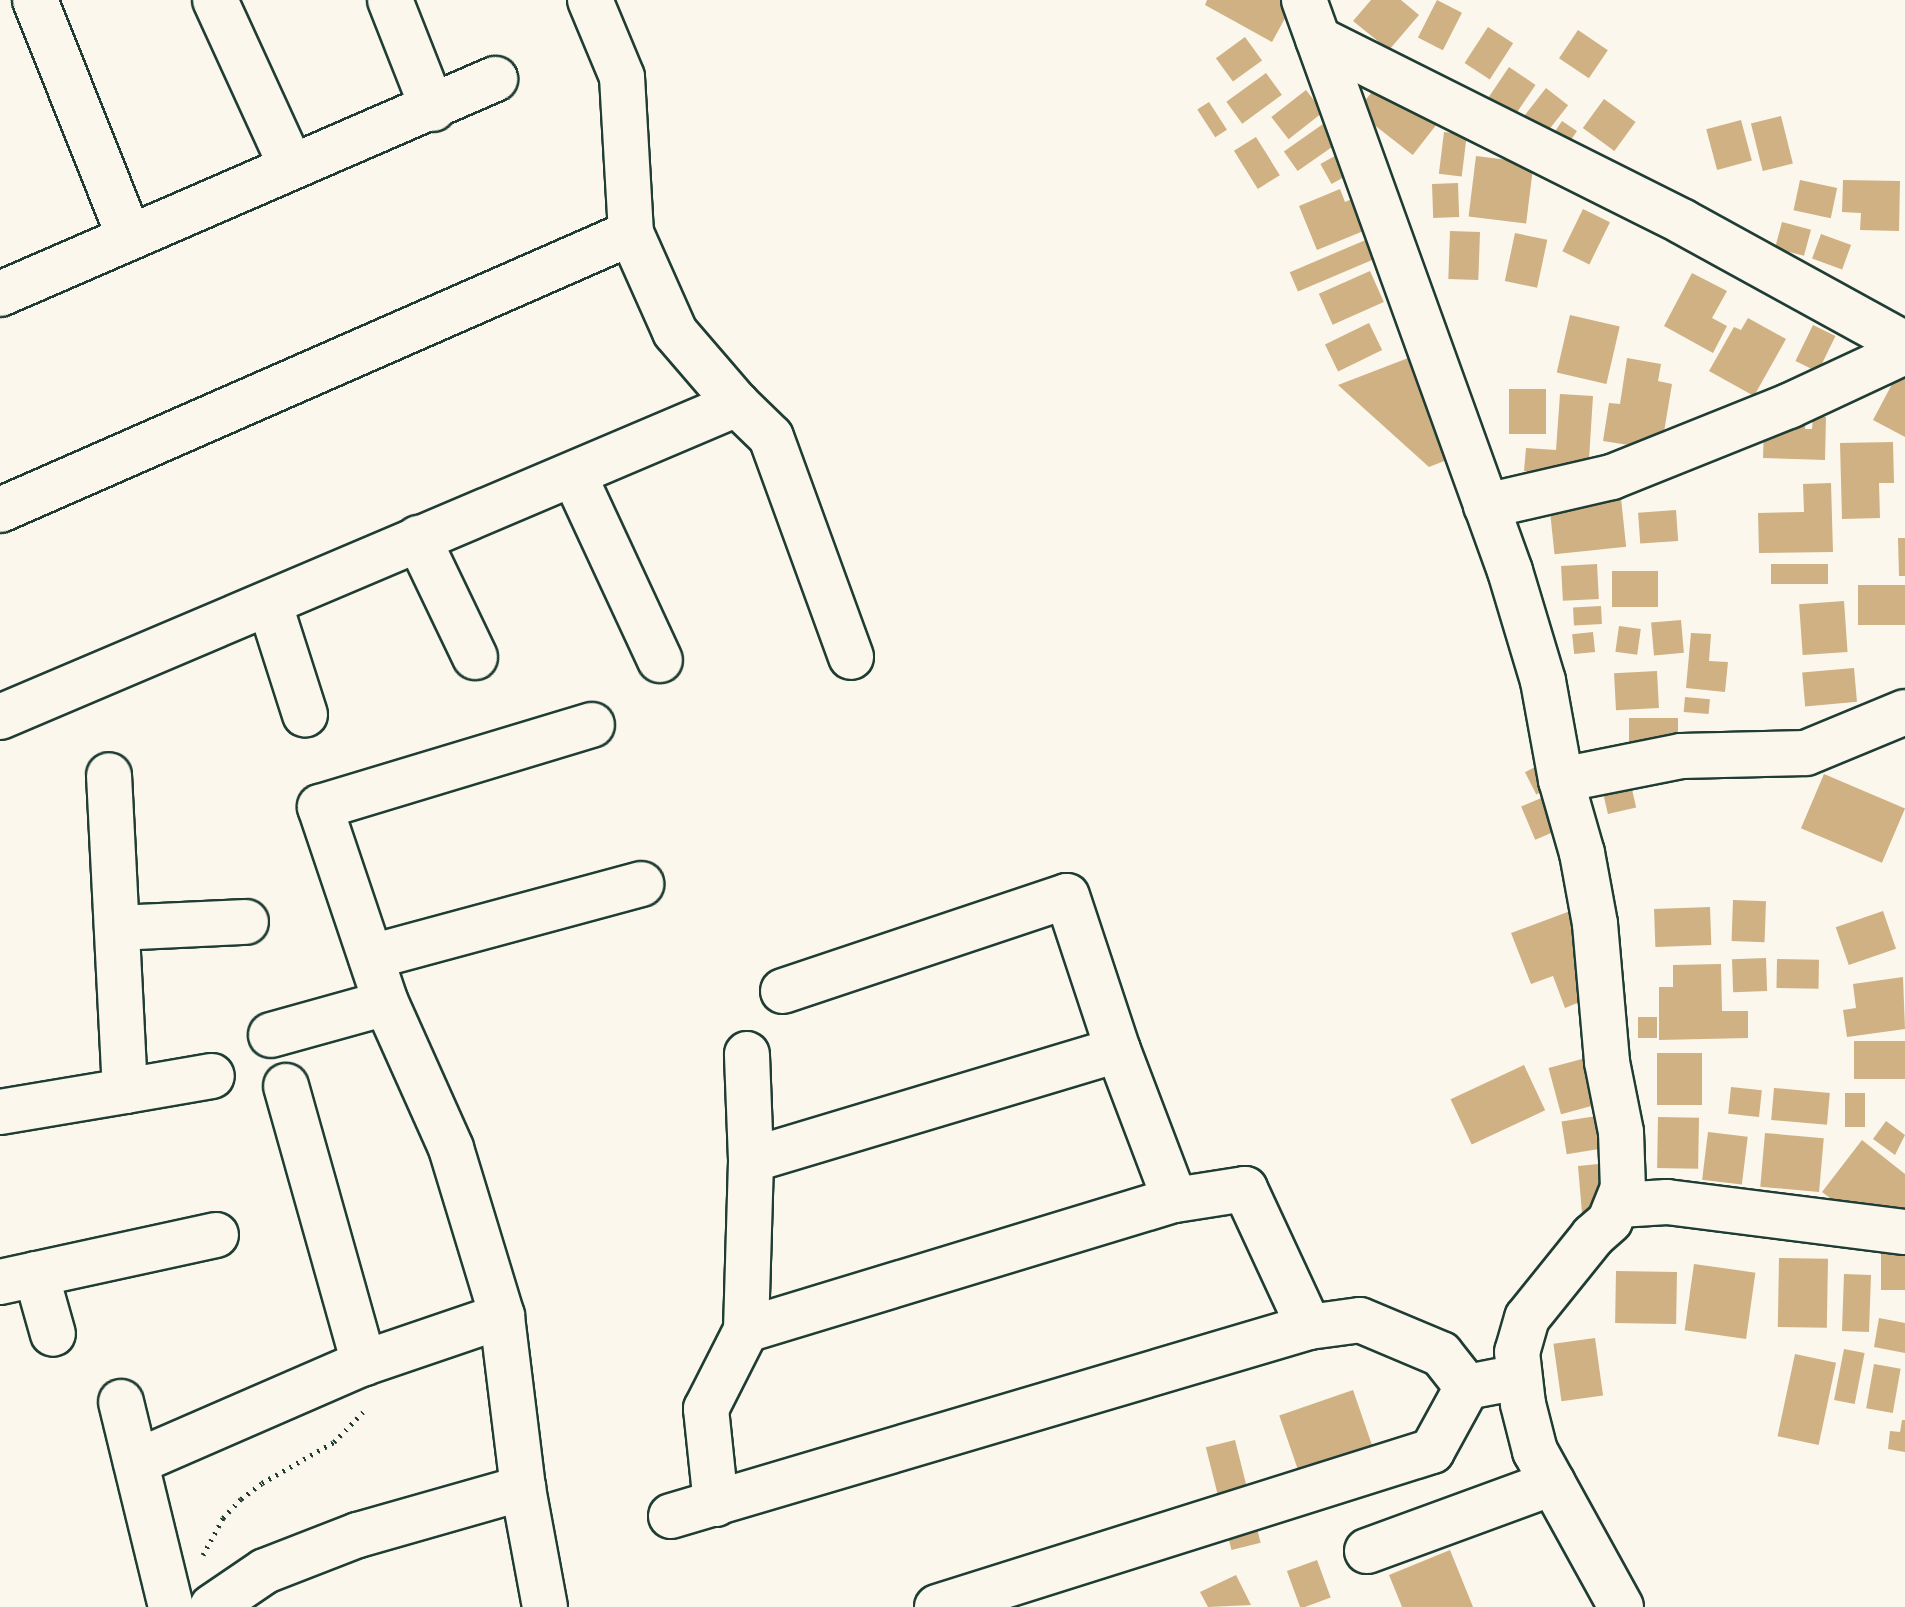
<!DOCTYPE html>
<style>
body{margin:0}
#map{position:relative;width:1905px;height:1607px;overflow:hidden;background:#fbf7ec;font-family:Dekko,sans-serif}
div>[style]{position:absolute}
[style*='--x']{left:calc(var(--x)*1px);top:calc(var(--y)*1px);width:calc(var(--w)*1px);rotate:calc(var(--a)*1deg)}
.building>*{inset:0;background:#cfb183;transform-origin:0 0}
.path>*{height:5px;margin-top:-2.5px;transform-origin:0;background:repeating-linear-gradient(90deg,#1f3d34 0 2px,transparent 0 8px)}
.roads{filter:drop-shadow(2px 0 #1f3d34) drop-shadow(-2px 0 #1f3d34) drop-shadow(0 2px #1f3d34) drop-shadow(0 -2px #1f3d34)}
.minor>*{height:44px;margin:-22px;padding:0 22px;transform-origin:22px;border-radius:22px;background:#fbf7ec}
span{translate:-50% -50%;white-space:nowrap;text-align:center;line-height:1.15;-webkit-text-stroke:7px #fbf7ec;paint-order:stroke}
</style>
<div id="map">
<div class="building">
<i style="clip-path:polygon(1207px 0,1295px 0,1272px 42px,1205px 5px)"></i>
<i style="clip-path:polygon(1371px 0,1401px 0,1419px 15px,1389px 50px,1353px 21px)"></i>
<i style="left:1437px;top:0;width:28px;height:42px;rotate:27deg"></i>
<i style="left:1488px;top:27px;width:30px;height:43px;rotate:33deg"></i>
<i style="left:1578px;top:30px;width:36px;height:34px;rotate:34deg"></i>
<i style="left:1245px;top:37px;width:29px;height:36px;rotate:54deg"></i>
<i style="left:1509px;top:67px;width:32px;height:40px;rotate:34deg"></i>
<i style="left:1266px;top:73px;width:27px;height:49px;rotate:54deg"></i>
<i style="left:1382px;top:79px;width:71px;height:41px;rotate:38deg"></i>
<i style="left:1546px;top:88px;width:28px;height:39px;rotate:38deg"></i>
<i style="left:1306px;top:90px;width:28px;height:44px;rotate:52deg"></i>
<i style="left:1604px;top:99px;width:39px;height:36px;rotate:36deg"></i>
<i style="left:1209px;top:102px;width:33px;height:14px;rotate:57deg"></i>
<i style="left:1781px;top:116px;width:49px;height:31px;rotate:76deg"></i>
<i style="left:1333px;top:117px;width:24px;height:60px;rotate:55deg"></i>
<i style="left:1741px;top:120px;width:42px;height:36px;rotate:75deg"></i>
<i style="left:1562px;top:121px;width:18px;height:27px;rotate:34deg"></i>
<i style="left:1444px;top:132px;width:23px;height:42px;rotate:7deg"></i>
<i style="left:1256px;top:137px;width:45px;height:26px;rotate:58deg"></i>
<i style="left:1351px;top:147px;width:23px;height:35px;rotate:61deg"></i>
<i style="left:1476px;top:156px;width:58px;height:61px;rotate:7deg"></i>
<i style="left:1800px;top:180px;width:38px;height:31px;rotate:12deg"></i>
<i style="clip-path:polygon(1843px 180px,1900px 181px,1899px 231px,1860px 230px,1861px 213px,1842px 212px)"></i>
<i style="left:1458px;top:183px;width:34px;height:26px;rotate:88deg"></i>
<i style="clip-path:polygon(1340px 189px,1345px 202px,1366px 193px,1366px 230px,1317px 250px,1299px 206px)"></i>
<i style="left:1583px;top:209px;width:30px;height:47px;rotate:26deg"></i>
<i style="left:1782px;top:222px;width:30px;height:27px;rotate:15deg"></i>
<i style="left:1450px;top:231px;width:30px;height:48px;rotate:2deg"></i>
<i style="left:1515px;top:233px;width:33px;height:49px;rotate:12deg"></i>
<i style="left:1821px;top:234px;width:32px;height:26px;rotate:20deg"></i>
<i style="left:1368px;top:239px;width:21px;height:85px;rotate:67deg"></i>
<i style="left:1370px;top:271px;width:34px;height:56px;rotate:66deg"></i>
<i style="clip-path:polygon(1692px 273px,1727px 291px,1712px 318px,1727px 326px,1713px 353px,1664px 326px)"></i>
<i style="left:1570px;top:315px;width:51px;height:59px;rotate:13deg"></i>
<i style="clip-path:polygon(1748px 318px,1786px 339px,1754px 396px,1709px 371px,1734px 327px,1741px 330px)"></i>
<i style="left:1369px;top:323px;width:30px;height:49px;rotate:64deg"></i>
<i style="left:1813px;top:325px;width:25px;height:40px;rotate:26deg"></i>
<i style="clip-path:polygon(1416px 355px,1457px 456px,1429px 467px,1338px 385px)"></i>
<i style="clip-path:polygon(1627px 358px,1661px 364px,1658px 381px,1672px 384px,1661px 450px,1603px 441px,1609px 403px,1620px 404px)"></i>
<i style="clip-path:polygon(1900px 369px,1905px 372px,1905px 437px,1873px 420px)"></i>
<i style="left:1546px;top:389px;width:45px;height:37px;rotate:90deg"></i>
<i style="clip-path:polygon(1560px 394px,1593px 396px,1588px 475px,1524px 471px,1526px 448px,1556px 450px)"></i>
<i style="clip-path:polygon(1813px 416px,1826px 417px,1825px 460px,1763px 458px,1764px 425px,1806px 418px,1805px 429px,1812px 429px)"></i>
<i style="clip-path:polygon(1893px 442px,1894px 483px,1879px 483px,1880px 518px,1842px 519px,1840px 443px)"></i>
<i style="clip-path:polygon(1831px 483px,1833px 552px,1759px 553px,1758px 513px,1804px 512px,1803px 484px)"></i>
<i style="left:1621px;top:498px;width:49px;height:72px;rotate:84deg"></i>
<i style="left:1676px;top:510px;width:31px;height:38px;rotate:86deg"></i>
<i style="clip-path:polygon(1898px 538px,1905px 538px,1905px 576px,1899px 576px)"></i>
<i style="left:1597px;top:564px;width:35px;height:36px;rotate:87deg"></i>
<i style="left:1771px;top:564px;width:57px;height:20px"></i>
<i style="left:1612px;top:571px;width:46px;height:36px"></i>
<i style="left:1905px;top:585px;width:40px;height:47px;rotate:90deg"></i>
<i style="left:1844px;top:601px;width:51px;height:45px;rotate:86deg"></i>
<i style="left:1601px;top:606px;width:18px;height:28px;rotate:87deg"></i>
<i style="left:1681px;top:620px;width:33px;height:30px;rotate:85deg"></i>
<i style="left:1619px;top:626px;width:22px;height:26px;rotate:8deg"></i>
<i style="left:1593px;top:632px;width:20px;height:21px;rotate:84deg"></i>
<i style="clip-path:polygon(1691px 633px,1711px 634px,1709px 661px,1728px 662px,1725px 692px,1686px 688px)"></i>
<i style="left:1854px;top:668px;width:34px;height:52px;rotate:85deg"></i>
<i style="left:1657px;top:671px;width:37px;height:43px;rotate:87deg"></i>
<i style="left:1685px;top:697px;width:25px;height:15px;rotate:5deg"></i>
<i style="left:1629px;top:718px;width:49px;height:28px"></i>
<i style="left:1541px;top:764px;width:25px;height:18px;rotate:63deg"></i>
<i style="left:1824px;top:774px;width:88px;height:59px;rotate:23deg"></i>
<i style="left:1631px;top:785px;width:23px;height:29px;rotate:77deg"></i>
<i style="left:1546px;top:796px;width:36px;height:27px;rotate:67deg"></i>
<i style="left:1733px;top:900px;width:33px;height:41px;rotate:2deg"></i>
<i style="left:1710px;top:907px;width:38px;height:56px;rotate:88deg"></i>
<i style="clip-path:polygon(1573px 910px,1592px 960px,1574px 966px,1587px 999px,1565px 1008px,1553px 976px,1531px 984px,1511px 933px)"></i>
<i style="left:1883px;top:911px;width:40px;height:50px;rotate:71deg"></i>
<i style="left:1766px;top:958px;width:33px;height:34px;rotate:88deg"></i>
<i style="left:1777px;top:959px;width:42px;height:29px;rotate:1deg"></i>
<i style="clip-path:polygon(1721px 964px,1722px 1011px,1748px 1011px,1748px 1038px,1659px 1040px,1659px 987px,1673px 987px,1673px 965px)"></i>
<i style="clip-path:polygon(1903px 977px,1905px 1029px,1847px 1037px,1843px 1010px,1856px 1008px,1853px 984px)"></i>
<i style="left:1638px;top:1017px;width:19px;height:21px"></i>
<i style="left:1905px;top:1041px;width:38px;height:51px;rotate:90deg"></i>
<i style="left:1657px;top:1053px;width:45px;height:52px"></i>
<i style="left:1593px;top:1056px;width:48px;height:46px;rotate:75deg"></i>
<i style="left:1524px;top:1065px;width:50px;height:81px;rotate:65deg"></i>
<i style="left:1731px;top:1087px;width:31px;height:27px;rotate:6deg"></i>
<i style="left:1774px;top:1088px;width:56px;height:32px;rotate:5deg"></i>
<i style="left:1845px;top:1093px;width:20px;height:34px"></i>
<i style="left:1603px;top:1115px;width:33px;height:42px;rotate:81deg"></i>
<i style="left:1658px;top:1117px;width:41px;height:51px;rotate:1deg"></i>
<i style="clip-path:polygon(1886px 1121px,1905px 1135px,1895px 1155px,1873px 1139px)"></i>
<i style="left:1708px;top:1132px;width:40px;height:48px;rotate:7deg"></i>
<i style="left:1765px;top:1133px;width:59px;height:54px;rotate:5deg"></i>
<i style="clip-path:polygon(1862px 1140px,1905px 1174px,1905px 1220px,1864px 1224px,1822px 1192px)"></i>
<i style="clip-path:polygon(1609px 1163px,1604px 1211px,1582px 1213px,1578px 1166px)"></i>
<i style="left:1881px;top:1252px;width:24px;height:38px"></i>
<i style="left:1779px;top:1258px;width:49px;height:69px;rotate:1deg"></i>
<i style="left:1694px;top:1264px;width:62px;height:67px;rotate:8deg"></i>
<i style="left:1616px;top:1271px;width:61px;height:52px;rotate:1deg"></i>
<i style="left:1844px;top:1274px;width:27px;height:57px;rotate:2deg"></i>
<i style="clip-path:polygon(1879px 1318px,1905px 1323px,1905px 1353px,1874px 1347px)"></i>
<i style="left:1595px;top:1338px;width:58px;height:42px;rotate:82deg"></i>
<i style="left:1844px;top:1349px;width:21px;height:52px;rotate:11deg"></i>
<i style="left:1795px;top:1354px;width:42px;height:84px;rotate:12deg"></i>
<i style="left:1874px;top:1364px;width:27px;height:45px;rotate:10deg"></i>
<i style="left:1353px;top:1390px;width:90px;height:78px;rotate:71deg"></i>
<i style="clip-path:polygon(1902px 1420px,1905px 1420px,1905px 1452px,1888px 1449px,1890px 1431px,1900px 1432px)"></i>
<i style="left:1235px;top:1440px;width:106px;height:30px;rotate:76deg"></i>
<i style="clip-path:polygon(1450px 1550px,1473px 1607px,1402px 1607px,1389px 1575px)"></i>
<i style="left:1317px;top:1560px;width:40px;height:32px;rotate:70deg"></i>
<i style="clip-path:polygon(1236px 1575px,1251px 1605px,1208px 1607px,1200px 1592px)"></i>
</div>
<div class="path">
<i style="--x:203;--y:1555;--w:42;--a:-61.6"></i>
<i style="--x:223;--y:1518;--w:26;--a:-47"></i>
<i style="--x:241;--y:1499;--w:26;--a:-37"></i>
<i style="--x:262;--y:1483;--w:83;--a:-29.7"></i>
<i style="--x:334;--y:1442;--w:43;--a:-45.9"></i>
</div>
<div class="roads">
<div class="minor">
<i style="--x:35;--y:0;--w:254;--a:68.3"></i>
<i style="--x:215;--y:0;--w:183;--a:65.4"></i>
<i style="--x:390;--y:0;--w:117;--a:68.5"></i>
<i style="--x:590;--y:0;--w:83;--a:67.4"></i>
<i style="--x:622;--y:77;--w:156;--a:86.7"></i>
<i style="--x:631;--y:233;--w:108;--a:66"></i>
<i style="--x:675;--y:332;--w:95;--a:49.3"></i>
<i style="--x:1304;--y:0;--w:607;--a:70.16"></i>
<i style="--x:1510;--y:571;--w:115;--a:73.3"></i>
<i style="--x:1543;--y:681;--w:101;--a:79.7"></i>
<i style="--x:1561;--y:780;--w:76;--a:74"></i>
<i style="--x:1582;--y:853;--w:72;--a:79.6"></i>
<i style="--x:1595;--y:924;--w:139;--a:85"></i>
<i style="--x:1607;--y:1062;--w:71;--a:78.7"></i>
<i style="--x:1621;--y:1132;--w:56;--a:88"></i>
<i style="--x:1623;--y:1188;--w:35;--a:112"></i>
<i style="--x:1610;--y:1221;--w:23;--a:139"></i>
<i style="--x:1593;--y:1236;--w:105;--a:128.8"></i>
<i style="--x:1527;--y:1318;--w:35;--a:106"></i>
<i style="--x:1517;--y:1352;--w:52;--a:83.4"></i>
<i style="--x:1523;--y:1404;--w:49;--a:75.7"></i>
<i style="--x:1535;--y:1451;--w:178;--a:61.1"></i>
<i style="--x:1318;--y:39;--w:408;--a:26.6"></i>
<i style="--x:1683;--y:222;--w:253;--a:28.8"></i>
<i style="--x:0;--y:294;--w:540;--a:-23.48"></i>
<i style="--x:574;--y:475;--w:204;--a:65.1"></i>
<i style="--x:1486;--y:506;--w:129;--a:-13"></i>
<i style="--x:1612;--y:477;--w:191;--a:-21.9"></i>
<i style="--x:1789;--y:406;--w:128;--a:-25"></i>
<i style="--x:0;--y:510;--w:689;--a:-23.7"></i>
<i style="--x:418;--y:538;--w:132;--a:64.4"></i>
<i style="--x:270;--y:605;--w:115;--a:72.3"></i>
<i style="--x:0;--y:717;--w:801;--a:-23.01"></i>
<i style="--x:737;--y:404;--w:47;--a:44.1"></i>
<i style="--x:771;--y:437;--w:234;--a:70"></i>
<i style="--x:1561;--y:780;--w:122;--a:-11.3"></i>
<i style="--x:1681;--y:756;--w:125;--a:-1.4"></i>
<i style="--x:1806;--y:753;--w:107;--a:-22.5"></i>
<i style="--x:117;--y:928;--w:129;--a:-2.7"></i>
<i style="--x:371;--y:957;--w:280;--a:-15.1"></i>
<i style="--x:783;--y:991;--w:299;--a:-18.5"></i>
<i style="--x:1067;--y:896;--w:162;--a:71.7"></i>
<i style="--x:1118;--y:1050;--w:160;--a:69.2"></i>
<i style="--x:271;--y:1035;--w:119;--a:-15.5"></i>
<i style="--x:286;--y:1086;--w:288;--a:74.3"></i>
<i style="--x:125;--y:1091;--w:88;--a:-9.8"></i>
<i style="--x:0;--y:1112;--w:127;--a:-9.5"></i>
<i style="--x:125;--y:1091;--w:316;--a:-92.9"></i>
<i style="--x:751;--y:1160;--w:383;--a:-16.7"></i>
<i style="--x:1619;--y:1205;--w:48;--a:-3.6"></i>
<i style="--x:1667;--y:1202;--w:240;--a:7.2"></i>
<i style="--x:36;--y:1274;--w:62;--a:74.2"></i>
<i style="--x:0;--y:1282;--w:221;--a:-12.3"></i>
<i style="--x:746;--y:1330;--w:170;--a:-88.3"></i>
<i style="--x:751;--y:1160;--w:106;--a:-92.2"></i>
<i style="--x:121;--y:1402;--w:211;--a:76.3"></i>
<i style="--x:136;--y:1462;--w:249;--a:-23.5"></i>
<i style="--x:364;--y:1363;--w:146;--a:-18.8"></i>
<i style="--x:716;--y:1504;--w:96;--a:-96"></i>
<i style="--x:706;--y:1409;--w:89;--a:-63.1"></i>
<i style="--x:746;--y:1330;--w:448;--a:-16.9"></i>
<i style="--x:1175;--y:1200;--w:71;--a:-8.9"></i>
<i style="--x:1245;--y:1189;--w:152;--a:65.1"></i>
<i style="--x:671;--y:1516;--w:665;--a:-16.5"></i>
<i style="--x:1309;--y:1327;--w:51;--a:-7.8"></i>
<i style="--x:1360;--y:1320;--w:88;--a:22.8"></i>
<i style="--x:1441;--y:1354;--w:42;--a:51.8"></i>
<i style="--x:1367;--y:1551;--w:198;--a:-20.1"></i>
<i style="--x:212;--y:1607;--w:64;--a:-34.2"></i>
<i style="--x:265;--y:1571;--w:100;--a:-21.2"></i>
<i style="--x:358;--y:1535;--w:172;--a:-15.9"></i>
<i style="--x:545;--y:1607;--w:121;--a:-100.5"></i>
<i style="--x:523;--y:1488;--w:173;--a:-97"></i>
<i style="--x:502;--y:1316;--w:176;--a:-106.9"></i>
<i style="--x:451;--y:1148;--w:159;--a:-114.1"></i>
<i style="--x:386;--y:1003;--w:207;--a:-108.6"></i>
<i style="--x:320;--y:807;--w:284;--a:-16.8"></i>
<i style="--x:937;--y:1607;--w:519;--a:-17.49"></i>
<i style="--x:1432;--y:1451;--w:73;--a:-61.3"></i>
<i style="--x:1467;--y:1387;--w:31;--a:-11"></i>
</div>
</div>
</div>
